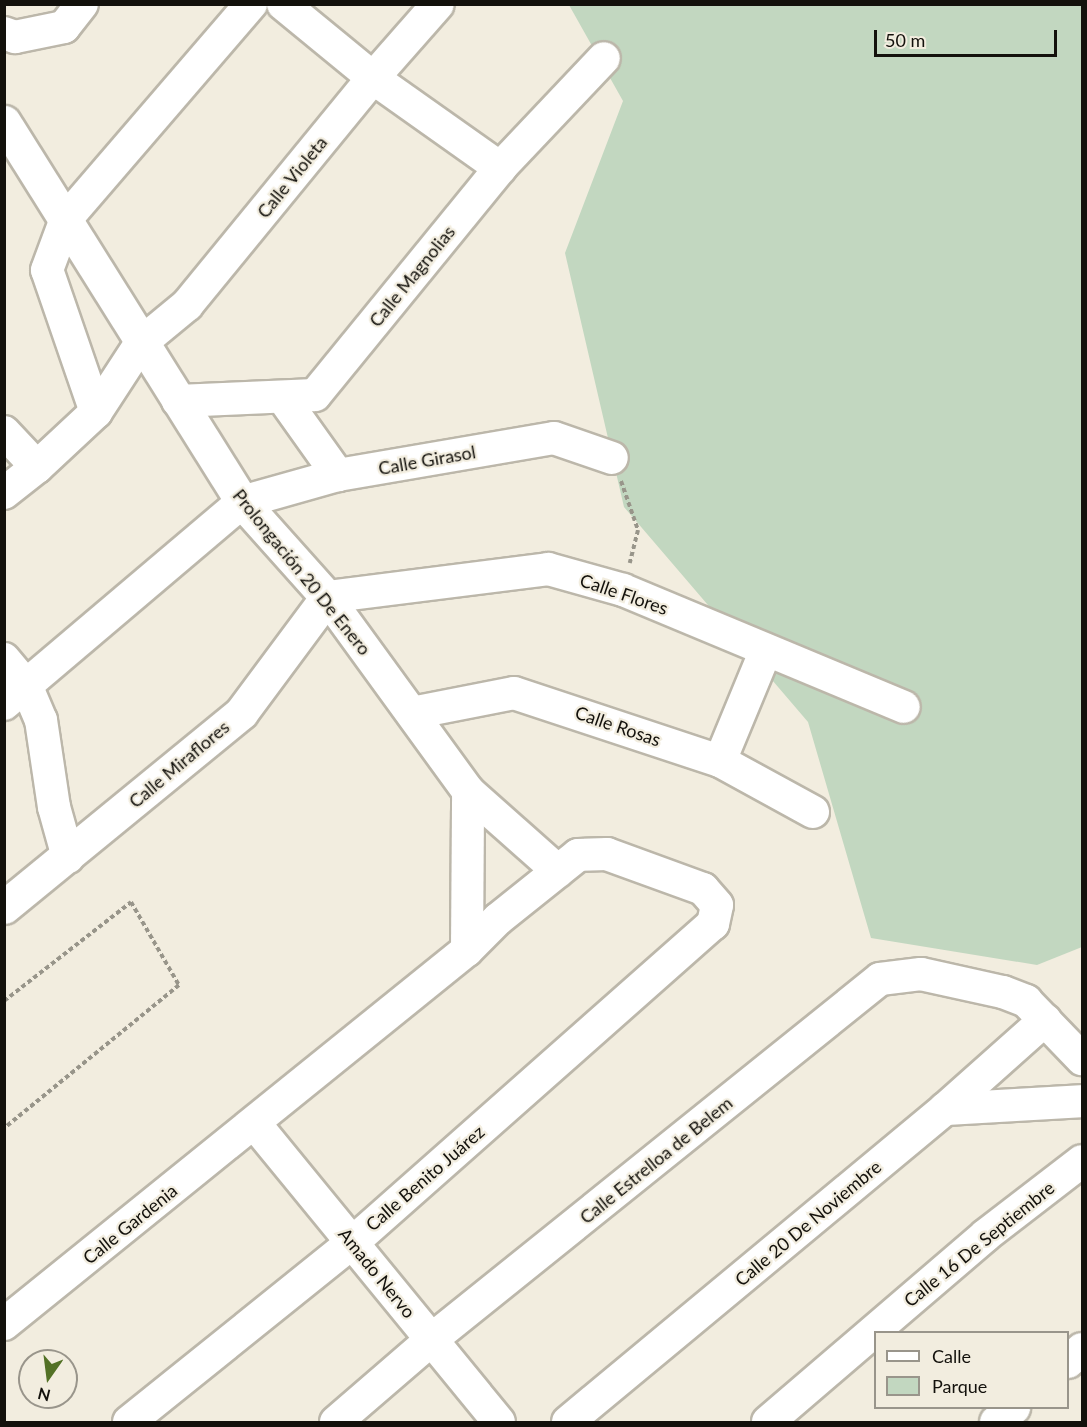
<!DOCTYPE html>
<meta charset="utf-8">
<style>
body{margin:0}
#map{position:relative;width:1087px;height:1427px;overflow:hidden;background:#f2eddf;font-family:Lato,sans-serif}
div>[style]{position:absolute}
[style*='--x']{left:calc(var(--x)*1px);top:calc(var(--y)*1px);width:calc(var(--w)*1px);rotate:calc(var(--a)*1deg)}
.green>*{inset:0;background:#c2d7c0}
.path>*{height:4px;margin-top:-2px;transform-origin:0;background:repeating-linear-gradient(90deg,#98958a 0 4.5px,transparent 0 7.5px)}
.roads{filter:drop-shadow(2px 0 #bcb7aa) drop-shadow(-2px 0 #bcb7aa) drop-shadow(0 2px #bcb7aa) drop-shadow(0 -2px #bcb7aa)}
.minor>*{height:32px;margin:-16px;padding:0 16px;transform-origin:16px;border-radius:16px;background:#fff}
.major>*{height:33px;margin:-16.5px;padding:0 16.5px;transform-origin:16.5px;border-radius:16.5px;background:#fff}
span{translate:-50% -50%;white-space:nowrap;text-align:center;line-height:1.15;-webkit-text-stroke:4.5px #f2eddf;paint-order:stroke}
.street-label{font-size:18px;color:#13110c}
.frame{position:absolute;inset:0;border:6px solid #13110c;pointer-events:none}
.legend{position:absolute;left:874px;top:1331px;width:195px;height:78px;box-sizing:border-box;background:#f2eddf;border:2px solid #99958b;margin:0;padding:8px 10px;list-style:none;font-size:18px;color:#13110c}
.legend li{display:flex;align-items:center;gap:12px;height:30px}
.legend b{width:30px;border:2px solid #99958b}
.north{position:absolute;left:18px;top:1349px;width:60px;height:60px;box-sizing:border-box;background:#f2eddf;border:2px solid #99958b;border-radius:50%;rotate:194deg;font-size:16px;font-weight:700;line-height:24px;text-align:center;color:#13110c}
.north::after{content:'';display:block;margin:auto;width:21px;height:27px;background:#537126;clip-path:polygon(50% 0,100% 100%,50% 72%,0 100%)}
.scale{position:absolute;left:874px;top:30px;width:183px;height:27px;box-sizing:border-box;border:3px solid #13110c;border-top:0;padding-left:8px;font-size:18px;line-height:21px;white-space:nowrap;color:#13110c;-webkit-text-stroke:4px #f2eddf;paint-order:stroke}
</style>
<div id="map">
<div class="green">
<i style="clip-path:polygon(569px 5px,1082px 5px,1082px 947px,1037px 965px,871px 938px,808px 722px,624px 507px,565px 253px,623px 101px)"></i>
</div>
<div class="path">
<i style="--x:621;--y:481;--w:52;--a:70.9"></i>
<i style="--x:638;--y:530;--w:34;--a:104"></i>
<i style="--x:4;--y:1001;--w:161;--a:-37.9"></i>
<i style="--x:131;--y:902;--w:96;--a:60"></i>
<i style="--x:179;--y:985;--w:226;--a:140.7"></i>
</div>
<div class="roads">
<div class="minor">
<i style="--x:283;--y:4;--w:117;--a:39.4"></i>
<i style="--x:373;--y:78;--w:156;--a:35.3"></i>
<i style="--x:4;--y:33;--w:12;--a:20"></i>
<i style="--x:15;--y:37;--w:50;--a:-11.5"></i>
<i style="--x:64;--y:27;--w:29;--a:-52"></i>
<i style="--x:283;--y:398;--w:95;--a:54.5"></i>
<i style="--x:178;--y:401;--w:137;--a:-2.5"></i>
<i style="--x:315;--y:395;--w:293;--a:-50.8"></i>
<i style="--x:500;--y:168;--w:151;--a:-46.6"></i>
<i style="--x:96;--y:412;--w:150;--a:-109"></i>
<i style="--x:47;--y:270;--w:54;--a:-69.6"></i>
<i style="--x:66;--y:219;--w:284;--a:-49.3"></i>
<i style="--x:4;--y:432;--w:48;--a:46.7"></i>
<i style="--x:4;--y:493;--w:42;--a:-38.2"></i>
<i style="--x:37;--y:467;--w:81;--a:-43"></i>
<i style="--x:96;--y:412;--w:82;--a:-56.9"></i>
<i style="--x:141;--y:343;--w:60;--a:-39.6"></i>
<i style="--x:187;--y:305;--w:293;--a:-50.7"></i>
<i style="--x:373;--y:78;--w:98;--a:-48.7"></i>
<i style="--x:4;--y:659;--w:34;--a:50"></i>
<i style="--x:26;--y:685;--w:38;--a:67"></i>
<i style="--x:41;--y:720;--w:88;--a:81.5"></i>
<i style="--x:54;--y:807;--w:52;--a:74.4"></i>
<i style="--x:4;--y:704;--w:312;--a:-40.3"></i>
<i style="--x:242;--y:502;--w:100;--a:-15.7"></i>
<i style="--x:338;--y:475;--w:219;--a:-9.7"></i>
<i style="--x:554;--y:438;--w:61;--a:19"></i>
<i style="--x:412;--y:713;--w:104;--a:-11.1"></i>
<i style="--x:514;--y:693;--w:217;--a:18.3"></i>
<i style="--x:720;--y:761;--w:106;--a:28.7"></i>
<i style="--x:720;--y:761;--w:120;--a:-67.5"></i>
<i style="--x:558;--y:871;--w:120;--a:-138.4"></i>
<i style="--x:468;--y:791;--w:240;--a:-126"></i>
<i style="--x:327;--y:597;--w:223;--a:-7.2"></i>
<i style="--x:548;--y:569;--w:78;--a:15.6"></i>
<i style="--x:623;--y:590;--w:304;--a:22.6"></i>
<i style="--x:945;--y:1109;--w:137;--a:-3.3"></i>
<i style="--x:255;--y:1124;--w:385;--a:50.7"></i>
<i style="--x:4;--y:1324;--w:595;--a:-38.93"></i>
<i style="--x:467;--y:950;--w:159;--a:-89.6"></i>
<i style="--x:1068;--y:1362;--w:19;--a:-43"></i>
<i style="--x:129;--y:1422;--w:286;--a:-38.8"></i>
<i style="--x:352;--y:1243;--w:482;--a:-41.5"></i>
<i style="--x:713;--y:924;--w:19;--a:-78"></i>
<i style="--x:717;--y:905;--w:21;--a:-131"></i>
<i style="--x:703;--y:889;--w:102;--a:-160"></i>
<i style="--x:607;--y:854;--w:29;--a:178"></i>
<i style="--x:578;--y:855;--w:102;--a:141.3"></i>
<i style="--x:498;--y:919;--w:44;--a:135"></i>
<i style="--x:336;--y:1422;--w:125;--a:-40.8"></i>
<i style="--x:431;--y:1340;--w:576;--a:-38.8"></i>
<i style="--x:880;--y:979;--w:41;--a:-7"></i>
<i style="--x:921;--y:974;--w:84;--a:12.4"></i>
<i style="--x:1003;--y:992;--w:25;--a:21"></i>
<i style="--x:1026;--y:1001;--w:81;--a:46"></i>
<i style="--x:568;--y:1422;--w:490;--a:-39.7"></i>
<i style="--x:945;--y:1109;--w:134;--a:-41.7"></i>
<i style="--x:768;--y:1422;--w:287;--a:-40.6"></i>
<i style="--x:986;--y:1235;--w:121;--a:-37.6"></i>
<i style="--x:996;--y:1422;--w:23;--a:-38"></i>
</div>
<div class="major">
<i style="--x:4;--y:122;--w:448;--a:57.9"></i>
<i style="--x:242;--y:502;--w:127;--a:48.2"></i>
<i style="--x:327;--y:597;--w:144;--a:126.6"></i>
<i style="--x:241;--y:713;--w:306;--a:140.7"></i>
</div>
</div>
<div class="street-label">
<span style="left:292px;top:177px;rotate:-51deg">Calle Violeta</span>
<span style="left:412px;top:276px;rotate:-51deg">Calle Magnolias</span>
<span style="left:427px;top:460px;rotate:-10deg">Calle Girasol</span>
<span style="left:302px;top:572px;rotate:51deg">Prolongación 20 De Enero</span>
<span style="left:624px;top:594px;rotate:19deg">Calle Flores</span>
<span style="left:618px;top:726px;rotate:19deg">Calle Rosas</span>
<span style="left:179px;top:764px;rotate:-40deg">Calle Miraflores</span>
<span style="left:656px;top:1160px;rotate:-39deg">Calle Estrelloa de Belem</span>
<span style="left:425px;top:1178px;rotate:-41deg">Calle Benito Juárez</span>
<span style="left:808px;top:1223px;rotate:-40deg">Calle 20 De Noviembre</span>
<span style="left:130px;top:1224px;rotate:-39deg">Calle Gardenia</span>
<span style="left:979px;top:1244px;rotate:-39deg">Calle 16 De Septiembre</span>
<span style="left:377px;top:1273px;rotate:51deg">Amado Nervo</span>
</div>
<div class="frame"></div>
<ul class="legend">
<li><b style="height:8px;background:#fff"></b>Calle</li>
<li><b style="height:16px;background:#c2d7c0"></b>Parque</li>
</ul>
<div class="north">N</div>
<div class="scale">50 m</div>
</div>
